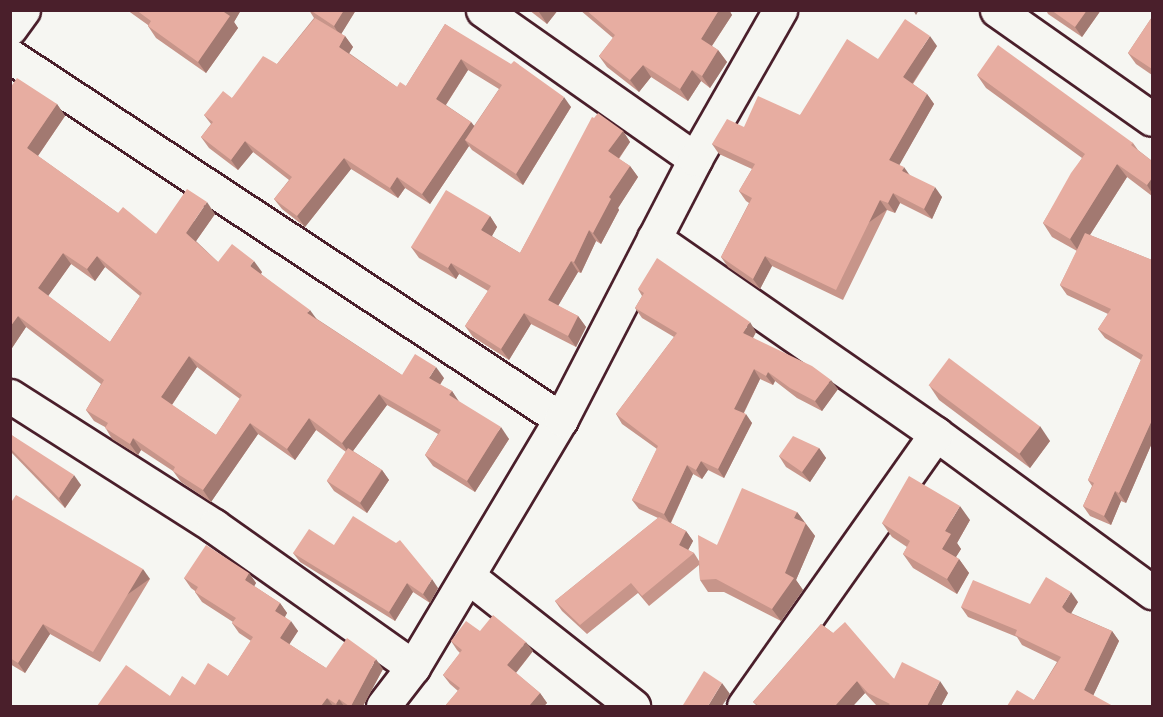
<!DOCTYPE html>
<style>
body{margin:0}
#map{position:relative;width:1163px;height:717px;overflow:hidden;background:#f6f6f2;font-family:"Gochi Hand",sans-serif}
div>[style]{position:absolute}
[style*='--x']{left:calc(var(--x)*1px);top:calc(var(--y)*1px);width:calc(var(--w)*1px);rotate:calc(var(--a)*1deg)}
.roads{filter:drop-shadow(2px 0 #4a1f2b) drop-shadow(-2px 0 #4a1f2b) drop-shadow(0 2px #4a1f2b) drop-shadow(0 -2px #4a1f2b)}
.minor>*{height:33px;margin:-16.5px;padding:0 16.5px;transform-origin:16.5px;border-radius:16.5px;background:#f6f6f2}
.wall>*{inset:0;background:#c7958a}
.shaded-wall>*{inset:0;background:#a27971;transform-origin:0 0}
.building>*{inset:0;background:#e7ada1;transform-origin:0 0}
span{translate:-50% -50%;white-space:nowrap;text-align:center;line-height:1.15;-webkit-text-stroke:5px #f6f6f2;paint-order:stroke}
.frame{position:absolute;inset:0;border:12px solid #4a1f2b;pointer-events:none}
</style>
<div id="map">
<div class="roads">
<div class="minor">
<i style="--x:483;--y:10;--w:259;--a:35.1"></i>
<i style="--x:997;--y:10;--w:189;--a:35.1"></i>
<i style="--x:10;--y:28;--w:22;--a:-54"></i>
<i style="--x:10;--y:56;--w:660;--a:33.38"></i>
<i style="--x:654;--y:238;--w:343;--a:34.8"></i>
<i style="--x:936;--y:434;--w:268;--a:36.2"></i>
<i style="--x:10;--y:396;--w:242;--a:32.5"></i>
<i style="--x:214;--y:526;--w:244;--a:35.3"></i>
<i style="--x:469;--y:577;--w:209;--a:38.2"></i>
<i style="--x:383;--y:706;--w:49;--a:-52.4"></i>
<i style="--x:413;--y:667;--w:289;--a:-59.2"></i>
<i style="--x:561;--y:419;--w:292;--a:-62.7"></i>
<i style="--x:695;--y:159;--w:172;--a:-60.3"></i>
<i style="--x:744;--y:706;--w:333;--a:-54.8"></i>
</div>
</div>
<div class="wall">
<i style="clip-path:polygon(127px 10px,241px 10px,234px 22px,238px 28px,206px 73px,156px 38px,148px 26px,148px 25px)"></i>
<i style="clip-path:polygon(evenodd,309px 10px,356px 10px,341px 34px,345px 36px,353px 47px,349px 53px,397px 87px,406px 86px,445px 24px,571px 107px,523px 185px,472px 150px,469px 146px,430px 204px,405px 188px,398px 198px,351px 169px,305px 227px,282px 209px,274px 199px,289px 180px,253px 152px,238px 170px,209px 148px,201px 137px,211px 124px,204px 115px,232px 98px,277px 64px,314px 18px,309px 10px,468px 70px,499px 89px,474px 126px,471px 122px,446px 105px,468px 70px)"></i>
<i style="clip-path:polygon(529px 10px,558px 10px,547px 24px)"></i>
<i style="clip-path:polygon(580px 10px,729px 10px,732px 15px,712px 46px,718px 50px,727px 62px,710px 88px,701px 81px,688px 101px,651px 77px,639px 92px,607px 67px,599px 56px,613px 38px)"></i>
<i style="clip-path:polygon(1046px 10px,1101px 10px,1082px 37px,1048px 14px)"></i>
<i style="clip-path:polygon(1152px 17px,1152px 75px,1136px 64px,1128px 53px)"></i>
<i style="clip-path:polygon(937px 46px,913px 84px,927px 94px,934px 104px,899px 165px,909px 175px,942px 197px,932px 219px,900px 203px,895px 213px,887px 210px,843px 300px,772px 266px,760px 289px,728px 267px,721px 257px,749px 203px,746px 201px,739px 191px,752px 169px,719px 154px,712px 144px,744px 127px,800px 115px,878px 59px)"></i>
<i style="clip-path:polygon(977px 75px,1133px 143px,1138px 150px,1152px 161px,1152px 196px,1127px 177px,1090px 235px,1152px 260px,1152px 443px,1126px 503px,1121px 501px,1111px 525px,1090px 516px,1083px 506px,1092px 486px,1088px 480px,1141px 360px,1105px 338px,1098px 329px,1108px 314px,1067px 295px,1060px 285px,1077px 251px,1052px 237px,1043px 223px,1082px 158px,986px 88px)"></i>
<i style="clip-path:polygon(evenodd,10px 88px,57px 104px,65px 116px,38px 156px,118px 213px,156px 234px,215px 214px,196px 241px,218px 262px,262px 272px,261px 274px,317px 319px,402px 375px,444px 378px,440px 385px,452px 391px,458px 401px,509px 439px,475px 492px,433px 466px,425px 455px,438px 434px,387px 405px,353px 451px,382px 470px,389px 480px,367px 513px,334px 491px,327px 481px,346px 452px,316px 430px,295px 460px,258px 434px,211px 502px,181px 482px,173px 471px,141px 450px,138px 455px,112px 439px,105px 427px,94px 421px,86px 410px,101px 384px,26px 327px,10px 351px,10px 88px,71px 264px,95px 281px,105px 267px,140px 296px,110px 342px,48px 296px,71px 264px,10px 88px,197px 367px,240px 399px,216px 435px,172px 405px,197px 367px)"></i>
<i style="clip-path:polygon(594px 118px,623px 131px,630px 142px,619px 159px,630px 166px,638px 177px,618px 208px,619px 210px,601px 244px,596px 241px,581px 273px,578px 272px,558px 306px,578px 316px,586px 327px,576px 347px,531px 324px,509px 360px,473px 337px,465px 326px,488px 291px,459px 274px,456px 279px,419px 258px,411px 247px,490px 216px,497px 227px,492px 236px,520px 253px)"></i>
<i style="clip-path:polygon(638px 289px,756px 332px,753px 338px,838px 389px,822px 411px,797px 398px,775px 381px,773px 385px,760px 379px,744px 413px,752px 423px,724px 478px,708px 470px,702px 479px,693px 474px,671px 523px,686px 531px,693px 541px,688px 550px,694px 553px,699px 561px,717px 545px,797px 512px,815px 536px,796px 580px,803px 590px,781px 621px,724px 592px,708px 592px,700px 580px,699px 565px,649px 606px,638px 593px,587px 634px,562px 611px,555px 601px,658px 518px,639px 509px,632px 500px,657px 449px,622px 424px,616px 414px,674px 337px,642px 318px,635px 308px,642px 296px)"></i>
<i style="clip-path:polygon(929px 385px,1050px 441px,1030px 468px,939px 400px)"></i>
<i style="clip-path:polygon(10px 434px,81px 485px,65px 508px,10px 451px)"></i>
<i style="clip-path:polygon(819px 448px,826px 458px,810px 482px,786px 467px,779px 456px)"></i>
<i style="clip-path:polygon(10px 504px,150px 579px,100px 662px,50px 634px,25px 673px,10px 664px)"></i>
<i style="clip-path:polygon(970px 520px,957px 543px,961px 549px,956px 557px,959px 559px,969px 573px,957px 594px,913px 568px,903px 554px,907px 547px,892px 537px,882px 523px)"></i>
<i style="clip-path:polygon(334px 545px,438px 588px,430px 603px,413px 592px,395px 621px,300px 562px,293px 553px)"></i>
<i style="clip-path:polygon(249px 573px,256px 583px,254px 586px,280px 603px,287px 613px,285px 617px,298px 631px,289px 644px,326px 668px,383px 669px,363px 706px,97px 706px,170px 696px,195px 685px,228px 676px,251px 641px,239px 633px,232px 623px,233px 622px,202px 602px,195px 592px,195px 591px,191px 588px,184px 578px)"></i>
<i style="clip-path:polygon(1078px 602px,1071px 613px,1112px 631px,1119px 641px,1093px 696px,1007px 706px,1034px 700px,1057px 662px,1022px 645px,1017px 637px,968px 617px,961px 607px)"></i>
<i style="clip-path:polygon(821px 624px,894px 679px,948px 693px,941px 706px,879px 706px,876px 705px,865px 693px,853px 706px,757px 706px,753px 702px)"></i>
<i style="clip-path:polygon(480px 631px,533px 651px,516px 673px,540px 693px,547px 703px,544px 706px,445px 706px,458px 691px,450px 684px,443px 675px,460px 653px,457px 650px,451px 641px)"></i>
</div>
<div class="shaded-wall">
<i style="clip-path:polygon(225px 10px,241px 10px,234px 22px,238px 28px,206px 73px,198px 62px)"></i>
<i style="clip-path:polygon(344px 10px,356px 10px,340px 36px,334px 26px)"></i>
<i style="clip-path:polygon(541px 10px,558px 10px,547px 24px,539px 12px)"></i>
<i style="clip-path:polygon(719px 10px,729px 10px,732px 15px,709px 50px,701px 39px)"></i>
<i style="clip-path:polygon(913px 10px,919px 10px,916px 15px)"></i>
<i style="clip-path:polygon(1087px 10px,1101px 10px,1082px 37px,1075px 27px)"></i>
<i style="clip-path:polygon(345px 36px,353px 47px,347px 57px,339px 47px)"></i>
<i style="clip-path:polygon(930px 36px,937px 46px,910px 87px,903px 77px)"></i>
<i style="clip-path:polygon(718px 50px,727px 62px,710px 88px,702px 76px)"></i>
<i style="clip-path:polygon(461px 59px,468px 70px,443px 109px,436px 99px)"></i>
<i style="clip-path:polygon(643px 65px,651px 77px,639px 92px,630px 80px)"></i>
<i style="clip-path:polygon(692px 70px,701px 81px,688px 101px,680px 89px)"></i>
<i style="clip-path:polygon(927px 94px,934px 104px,896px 171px,889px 160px)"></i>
<i style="clip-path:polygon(564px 97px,571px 107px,523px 185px,516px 174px)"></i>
<i style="clip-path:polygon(57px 104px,65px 116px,35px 160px,27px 148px)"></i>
<i style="clip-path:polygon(471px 122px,479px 132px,465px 140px,469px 146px,430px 204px,422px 194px)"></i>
<i style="clip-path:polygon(623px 131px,630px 142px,616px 162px,608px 151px)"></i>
<i style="clip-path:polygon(245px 141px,253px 152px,238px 170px,231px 160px)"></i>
<i style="clip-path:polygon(344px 158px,351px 169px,305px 227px,297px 216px)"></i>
<i style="clip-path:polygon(1117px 164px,1127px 177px,1079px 252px,1070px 239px)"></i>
<i style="clip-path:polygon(630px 166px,638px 177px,618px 208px,619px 210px,601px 244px,593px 233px,609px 197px)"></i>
<i style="clip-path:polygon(904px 167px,911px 177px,902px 171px)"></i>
<i style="clip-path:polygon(397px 177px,405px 188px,398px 198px,390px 188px)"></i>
<i style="clip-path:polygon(1152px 178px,1152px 193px,1147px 185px)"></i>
<i style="clip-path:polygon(935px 187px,942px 197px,932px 219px,924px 209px)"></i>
<i style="clip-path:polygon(893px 193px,900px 203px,895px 213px,888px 203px)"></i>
<i style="left:880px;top:200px;width:12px;height:100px;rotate:55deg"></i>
<i style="clip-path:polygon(207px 202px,215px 214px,194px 244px,186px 233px)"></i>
<i style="clip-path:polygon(490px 216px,497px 227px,489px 241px,481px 230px)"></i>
<i style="clip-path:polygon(589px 230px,596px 241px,581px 273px,574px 262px)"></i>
<i style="clip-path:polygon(63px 253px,71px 264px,46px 299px,38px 288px)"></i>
<i style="clip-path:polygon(97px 256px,105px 267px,95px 281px,87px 269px)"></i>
<i style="clip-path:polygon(765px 256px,772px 266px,760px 289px,753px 279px)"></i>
<i style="clip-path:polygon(254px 261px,262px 272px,258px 278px,250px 266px)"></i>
<i style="clip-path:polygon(571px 261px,578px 272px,555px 311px,548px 300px)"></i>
<i style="clip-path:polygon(451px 263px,459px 274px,456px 279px,448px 268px)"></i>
<i style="clip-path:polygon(310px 310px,318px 321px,307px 313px)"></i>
<i style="clip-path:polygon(524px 313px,531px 324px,509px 360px,501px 349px)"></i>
<i style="clip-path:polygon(18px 316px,26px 327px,10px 351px,10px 327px)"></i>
<i style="clip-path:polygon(578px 316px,586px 327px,576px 347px,568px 336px)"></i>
<i style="clip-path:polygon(750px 322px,756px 332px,750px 343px,743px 333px)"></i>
<i style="clip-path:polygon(189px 356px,197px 367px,169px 409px,161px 397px)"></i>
<i style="clip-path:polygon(436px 367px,444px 378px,437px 389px,429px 378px)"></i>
<i style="clip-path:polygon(754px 369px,760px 379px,741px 418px,734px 409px)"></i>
<i style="clip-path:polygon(768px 372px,775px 381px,773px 385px,766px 376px)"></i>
<i style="clip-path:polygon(831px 380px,838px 389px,822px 411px,815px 401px)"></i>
<i style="clip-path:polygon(452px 391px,460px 403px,449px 395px)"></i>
<i style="clip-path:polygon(379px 394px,387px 405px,350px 455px,342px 443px)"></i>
<i style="clip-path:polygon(746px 414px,752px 423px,724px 478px,718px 469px)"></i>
<i style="clip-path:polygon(309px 418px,316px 430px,295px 460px,287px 449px)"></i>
<i style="clip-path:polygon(1152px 420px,1152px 443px,1126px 503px,1119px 493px)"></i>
<i style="clip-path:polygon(250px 423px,258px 434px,211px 502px,203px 490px)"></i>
<i style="clip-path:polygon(1040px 426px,1050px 441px,1030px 468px,1019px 453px)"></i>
<i style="clip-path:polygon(501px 427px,509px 439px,475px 492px,467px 481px)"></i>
<i style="clip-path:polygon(133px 438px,141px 450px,138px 455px,130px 444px)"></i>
<i style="clip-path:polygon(819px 448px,826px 458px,810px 482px,802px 472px)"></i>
<i style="clip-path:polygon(701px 461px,708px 470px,702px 479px,696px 470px)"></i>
<i style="clip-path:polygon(687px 465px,693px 474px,670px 524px,664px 514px)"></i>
<i style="clip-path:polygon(382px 470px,389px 480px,367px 513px,360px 503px)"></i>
<i style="clip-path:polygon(74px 475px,81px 485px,65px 508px,59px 498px)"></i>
<i style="clip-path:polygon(1115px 491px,1121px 501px,1111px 525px,1104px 516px)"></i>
<i style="clip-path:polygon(960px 506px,970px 520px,957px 543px,961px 549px,952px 563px,942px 549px,945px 531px)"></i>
<i style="clip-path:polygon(797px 512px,815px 536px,796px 580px,803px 590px,781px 621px,772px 609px,785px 573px,794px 518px)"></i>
<i style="clip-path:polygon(686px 531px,693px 541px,686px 554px,679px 545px)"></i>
<i style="clip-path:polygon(959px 559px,969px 573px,957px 594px,947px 579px)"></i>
<i style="left:143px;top:569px;width:12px;height:97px;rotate:55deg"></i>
<i style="clip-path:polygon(249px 573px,256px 583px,252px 590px,245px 580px)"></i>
<i style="clip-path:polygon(432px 579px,438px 588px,430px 603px,423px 594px)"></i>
<i style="clip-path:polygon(407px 583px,413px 592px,395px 621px,389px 612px)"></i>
<i style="clip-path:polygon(1071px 592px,1078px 602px,1069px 617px,1062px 607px)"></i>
<i style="clip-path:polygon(280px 603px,287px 613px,282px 621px,275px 611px)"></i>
<i style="clip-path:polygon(291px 621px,298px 631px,287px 648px,280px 638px)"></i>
<i style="clip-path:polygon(43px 624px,50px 634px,25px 673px,18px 663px)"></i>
<i style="clip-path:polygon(1112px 631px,1119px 641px,1091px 700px,1084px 690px)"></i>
<i style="clip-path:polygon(526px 642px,533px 651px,514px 675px,507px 665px)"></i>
<i style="clip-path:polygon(376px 659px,383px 669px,363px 706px,351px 706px)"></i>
<i style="clip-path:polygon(857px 681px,865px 693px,853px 706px,835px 706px)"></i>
<i style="clip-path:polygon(940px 681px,948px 693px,941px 706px,927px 706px)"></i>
<i style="clip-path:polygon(722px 683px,730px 694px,722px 706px,708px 706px)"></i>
<i style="clip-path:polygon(540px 693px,547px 703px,544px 706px,529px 706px)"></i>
<i style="clip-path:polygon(327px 698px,333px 706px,321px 706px)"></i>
<i style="clip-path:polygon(339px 699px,344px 706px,338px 706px,336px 704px)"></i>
</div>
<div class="building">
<i style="clip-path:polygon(136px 10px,225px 10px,224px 12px,230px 16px,198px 62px,148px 26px,151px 21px)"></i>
<i style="clip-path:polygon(310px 10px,344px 10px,334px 26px)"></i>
<i style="clip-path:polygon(586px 10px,719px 10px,701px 39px,718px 50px,702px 76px,692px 70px,680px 89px,643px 65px,630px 80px,599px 56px,615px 35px)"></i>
<i style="clip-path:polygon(1051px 10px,1087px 10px,1075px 27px)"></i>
<i style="clip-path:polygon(1152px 17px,1152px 69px,1128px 53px)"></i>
<i style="clip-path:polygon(315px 18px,345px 36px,339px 47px,397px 87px,400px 82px,406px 86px,445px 24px,511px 64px,514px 61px,564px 97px,516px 174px,465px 140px,502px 85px,461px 59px,436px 99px,471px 122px,422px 194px,397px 177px,390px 188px,344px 158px,297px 216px,274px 199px,292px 177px,245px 141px,231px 160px,201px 137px,213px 122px,204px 115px,223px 91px,232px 98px,263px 56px,277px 64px)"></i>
<i style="clip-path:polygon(905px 19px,930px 36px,903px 77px,927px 94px,889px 160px,904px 167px,902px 171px,935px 187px,924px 209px,893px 193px,888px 203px,880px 200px,836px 290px,765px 256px,753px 279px,721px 257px,752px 198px,739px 191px,755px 164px,712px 144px,727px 119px,744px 127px,758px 96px,800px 115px,847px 39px,878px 59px)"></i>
<i style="clip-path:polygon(998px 45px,1133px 143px,1131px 145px,1152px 161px,1152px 178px,1147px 185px,1117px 164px,1070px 239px,1043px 223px,1071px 173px,1085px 154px,977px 75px)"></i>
<i style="clip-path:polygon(evenodd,17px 78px,57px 104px,27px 148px,118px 213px,123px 207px,156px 234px,187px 189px,207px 202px,186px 233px,218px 262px,232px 244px,254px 261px,250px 266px,310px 310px,307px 313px,402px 375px,415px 354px,436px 367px,429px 378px,452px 391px,449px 395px,501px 427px,467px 481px,425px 455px,441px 430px,379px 394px,342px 443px,309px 418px,287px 449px,250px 423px,203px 490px,173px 471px,175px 467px,133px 438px,130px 444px,105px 428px,108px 423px,86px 410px,104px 380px,18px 316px,10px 327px,10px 88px,17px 78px,63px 253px,87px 269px,97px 256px,142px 293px,110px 342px,38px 288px,63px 253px,17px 78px,189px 356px,242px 395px,216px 435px,161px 397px,189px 356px)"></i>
<i style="clip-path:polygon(598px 113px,623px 131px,608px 151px,630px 166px,609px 197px,611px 199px,593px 233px,589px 230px,574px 262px,571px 261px,548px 300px,578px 316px,568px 336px,524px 313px,501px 349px,465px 326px,491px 286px,451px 263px,448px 268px,411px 247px,446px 190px,490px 216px,481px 230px,520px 253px,592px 117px,594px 118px)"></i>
<i style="clip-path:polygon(1085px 233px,1152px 260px,1152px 420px,1119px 493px,1115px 491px,1104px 516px,1083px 506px,1094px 483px,1088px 480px,1143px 355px,1098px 329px,1111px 309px,1060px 285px)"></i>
<i style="clip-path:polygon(657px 258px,750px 322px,743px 333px,812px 366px,831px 380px,815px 401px,790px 388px,768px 372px,766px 376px,754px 369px,734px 409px,746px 414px,718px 469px,701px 461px,696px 470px,687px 465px,664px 514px,632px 500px,658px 446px,616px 414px,677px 333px,635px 308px,644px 293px,638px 289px)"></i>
<i style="left:949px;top:358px;width:114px;height:34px;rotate:37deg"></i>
<i style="clip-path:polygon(10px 434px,74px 475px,59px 498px,10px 448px)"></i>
<i style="clip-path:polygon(793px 436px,819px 448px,802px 472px,779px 456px)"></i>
<i style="left:348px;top:448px;width:40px;height:39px;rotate:33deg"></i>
<i style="clip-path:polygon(909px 476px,960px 506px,945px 531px,951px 534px,942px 549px,959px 559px,947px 579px,903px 554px,910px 541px,882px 523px)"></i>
<i style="clip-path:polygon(742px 488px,797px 512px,794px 518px,806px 523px,785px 573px,794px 578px,772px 609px,716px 579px,700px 580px,698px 535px,717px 545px)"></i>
<i style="clip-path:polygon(16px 495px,143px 569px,93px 652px,43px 624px,18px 663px,10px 658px,10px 504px)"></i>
<i style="clip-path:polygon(353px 516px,396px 543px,400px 540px,432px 579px,423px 594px,407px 583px,389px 612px,293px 553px,309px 529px,334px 545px)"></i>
<i style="clip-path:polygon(659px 517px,686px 531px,679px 545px,694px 553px,642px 596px,631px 583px,580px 625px,555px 601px)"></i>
<i style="clip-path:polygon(206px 545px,249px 573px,245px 580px,280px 603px,275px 611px,291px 621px,280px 638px,326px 668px,347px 638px,376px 659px,351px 706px,349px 706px,339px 699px,336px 704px,327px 698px,321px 706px,97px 706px,126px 665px,170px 696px,182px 676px,195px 685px,208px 663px,228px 676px,253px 637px,232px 623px,236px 618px,195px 592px,198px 587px,184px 578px)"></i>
<i style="clip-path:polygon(1046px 577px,1071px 592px,1062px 607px,1067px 612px,1112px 631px,1084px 690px,1113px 706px,1007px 706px,1017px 690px,1034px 700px,1061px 657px,1015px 635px,1017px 630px,961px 607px,973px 580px,1030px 604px)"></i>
<i style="clip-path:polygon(493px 615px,526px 642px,507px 665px,540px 693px,529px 706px,445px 706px,460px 688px,443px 675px,462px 650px,451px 641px,466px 621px,480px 631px)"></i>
<i style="clip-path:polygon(845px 622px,894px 679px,902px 662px,940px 681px,927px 706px,888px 706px,890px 704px,868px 693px,857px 681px,835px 706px,759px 706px,753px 702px,821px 624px,833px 633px)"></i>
<i style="clip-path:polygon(704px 671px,722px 683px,708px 706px,685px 706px,683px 705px)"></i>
</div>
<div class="frame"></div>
</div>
